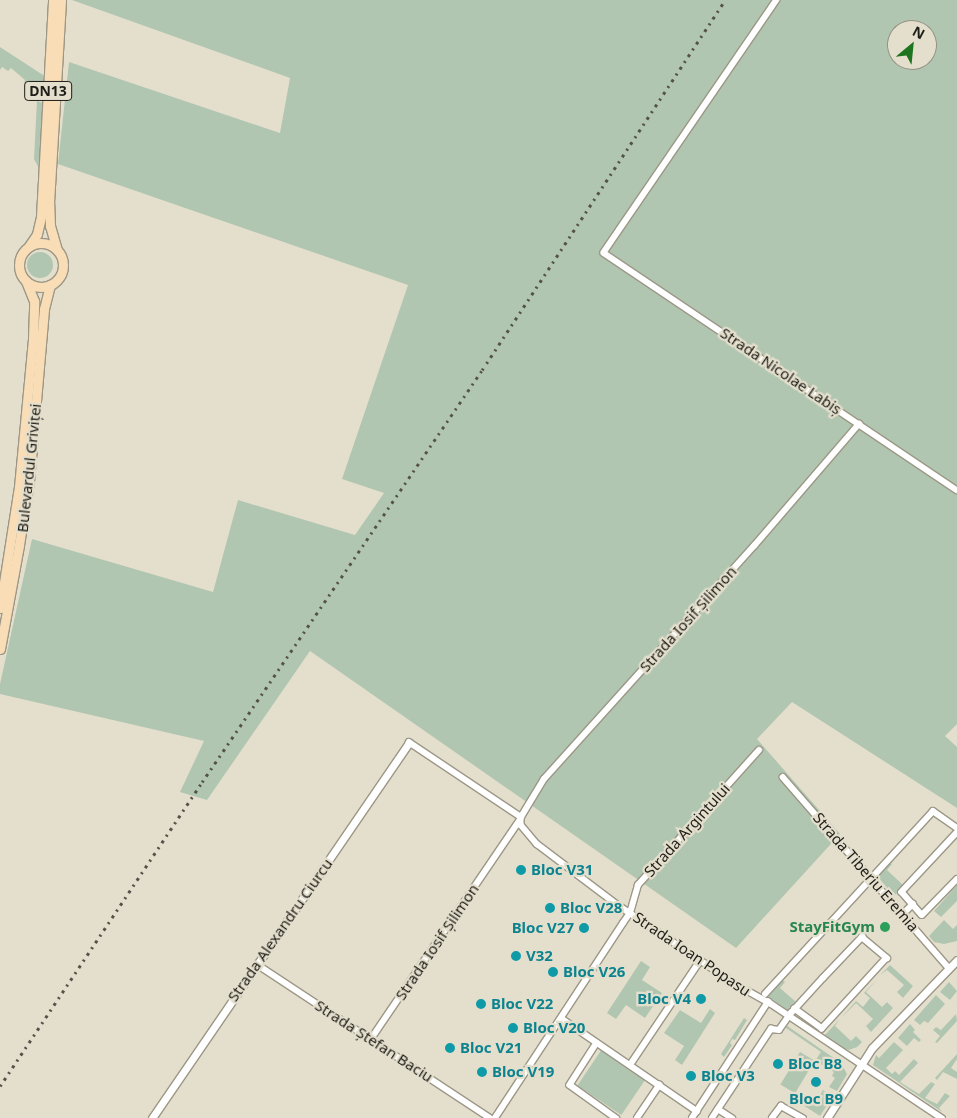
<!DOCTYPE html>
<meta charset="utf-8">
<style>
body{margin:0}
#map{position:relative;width:957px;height:1118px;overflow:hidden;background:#e4dfcd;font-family:"Noto Sans",sans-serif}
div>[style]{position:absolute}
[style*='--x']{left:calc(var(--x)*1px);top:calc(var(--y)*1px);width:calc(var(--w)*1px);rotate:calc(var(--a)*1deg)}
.green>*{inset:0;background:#b1c6b0;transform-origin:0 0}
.round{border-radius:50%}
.roads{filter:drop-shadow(1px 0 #9c9786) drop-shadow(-1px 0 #9c9786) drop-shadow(0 1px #9c9786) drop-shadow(0 -1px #9c9786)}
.minor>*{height:5.5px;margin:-2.75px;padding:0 2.75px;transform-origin:2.75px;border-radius:2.75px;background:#fff}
.tertiary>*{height:7px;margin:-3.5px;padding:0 3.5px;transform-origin:3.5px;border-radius:3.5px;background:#fff}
.primary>*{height:9px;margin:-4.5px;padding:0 4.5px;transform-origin:4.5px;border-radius:4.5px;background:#f9ddb6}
.primary>.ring{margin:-4.5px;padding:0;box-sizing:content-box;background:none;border:9px solid #f9ddb6;border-radius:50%}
.rail>*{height:2.5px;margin-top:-1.25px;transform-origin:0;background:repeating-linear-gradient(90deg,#545148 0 2.5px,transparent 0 7.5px)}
.dots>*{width:14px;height:14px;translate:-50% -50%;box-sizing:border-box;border:2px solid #e4dfcd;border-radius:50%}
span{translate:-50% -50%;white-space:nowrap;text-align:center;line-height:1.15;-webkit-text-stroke:4.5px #e4dfcd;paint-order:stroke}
.shield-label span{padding:1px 4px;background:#e4dfcd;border:1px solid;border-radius:4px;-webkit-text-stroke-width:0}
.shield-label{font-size:14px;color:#1f1d17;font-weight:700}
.street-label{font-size:15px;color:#1f1d17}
.culture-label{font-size:15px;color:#0d838f;font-weight:700}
.left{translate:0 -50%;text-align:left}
.right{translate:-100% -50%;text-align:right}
.leisure-label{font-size:15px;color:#27864d;font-weight:700}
.north{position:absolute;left:887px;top:20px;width:50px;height:50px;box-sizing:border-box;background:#e4dfcd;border:1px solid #959184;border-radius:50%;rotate:28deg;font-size:14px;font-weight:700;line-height:20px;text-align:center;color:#1f1d17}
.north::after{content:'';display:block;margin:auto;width:18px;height:22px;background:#1f741f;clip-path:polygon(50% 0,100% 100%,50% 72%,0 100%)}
</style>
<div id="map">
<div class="green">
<i style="clip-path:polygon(evenodd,72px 0,957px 0,957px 724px,945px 736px,957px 747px,957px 808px,792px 702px,757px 739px,840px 834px,736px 948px,310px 651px,207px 800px,180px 792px,204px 741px,0 694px,0 684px,32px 539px,213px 592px,238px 500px,355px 535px,384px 493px,342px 479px,408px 285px,58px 164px,69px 62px,280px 133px,290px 78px,72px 0,897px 30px,927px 30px,927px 60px,897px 60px,897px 30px)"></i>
<i style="clip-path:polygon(0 47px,43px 75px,44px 80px,41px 84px,36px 87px,28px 87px,24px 84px,25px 80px,11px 68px,8px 71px,2px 67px,0 70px)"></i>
<i style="clip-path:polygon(37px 101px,43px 103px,40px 170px,34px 159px)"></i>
<i class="round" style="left:27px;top:252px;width:26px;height:26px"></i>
<i style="clip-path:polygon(890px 863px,892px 864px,887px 870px,903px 885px,911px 878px,894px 896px,878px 877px)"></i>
<i style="clip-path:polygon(957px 885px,957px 901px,941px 917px,934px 911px)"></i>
<i style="clip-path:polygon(944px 920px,953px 929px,957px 925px,957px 941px,944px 944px,934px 942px,929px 936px)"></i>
<i style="clip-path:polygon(641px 961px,650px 967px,642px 980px,662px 993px,645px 1018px,626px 1005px,616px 1019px,607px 1013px)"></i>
<i style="clip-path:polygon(890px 965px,913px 986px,903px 998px,897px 992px,904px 985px,887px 970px,880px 975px)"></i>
<i style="clip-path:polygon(878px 978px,866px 992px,882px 1007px,887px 1002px,893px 1008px,871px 1032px,866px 1026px,873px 1019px,856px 1003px,841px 1018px,856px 1001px,863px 1007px,870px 998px,864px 993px)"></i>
<i style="clip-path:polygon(782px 980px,785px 982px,780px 988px,796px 1002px,802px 997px,792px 1009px,787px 1010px,768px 996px)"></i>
<i style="clip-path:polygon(949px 982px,957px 991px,950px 1000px,940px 992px)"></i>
<i style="clip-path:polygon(936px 995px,945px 1004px,928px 1023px,924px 1021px,920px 1025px,914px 1020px)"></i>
<i style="clip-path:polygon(710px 1009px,715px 1013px,682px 1065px,675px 1060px,684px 1046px,664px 1033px,680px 1010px,701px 1023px)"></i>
<i style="clip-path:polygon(956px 1014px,957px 1021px,937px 1043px,935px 1042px,940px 1036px,933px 1030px,936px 1027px,941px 1030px)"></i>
<i style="clip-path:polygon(744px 1018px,747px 1020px,735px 1040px,732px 1039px,730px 1043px,732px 1045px,724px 1057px,721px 1054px)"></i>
<i style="clip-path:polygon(840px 1019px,835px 1026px,851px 1041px,856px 1036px,862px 1042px,857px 1047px,849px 1050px,840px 1047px,824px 1036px)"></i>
<i style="clip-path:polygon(783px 1023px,841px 1063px,847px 1074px,837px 1091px,829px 1087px,835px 1078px,832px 1076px,834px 1072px,815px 1061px,821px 1052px,783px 1026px)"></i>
<i style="clip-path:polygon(910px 1024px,915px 1030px,913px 1032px,921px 1040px,919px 1042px,914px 1038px,907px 1046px,898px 1038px)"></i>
<i style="clip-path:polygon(894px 1042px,903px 1050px,886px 1068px,892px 1074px,895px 1071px,899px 1075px,914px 1059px,918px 1063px,900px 1082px,919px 1094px,931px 1082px,935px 1084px,925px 1098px,937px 1104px,945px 1093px,950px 1096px,939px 1108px,942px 1112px,873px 1065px,876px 1055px,879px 1058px)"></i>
<i style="left:602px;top:1049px;width:53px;height:44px;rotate:34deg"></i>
<i style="left:800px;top:1052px;width:17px;height:38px;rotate:31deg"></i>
<i style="clip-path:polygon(957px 1054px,957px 1059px,951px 1068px,957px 1072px,957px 1079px,943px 1072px,937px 1080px,935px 1078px)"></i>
<i style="clip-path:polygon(823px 1090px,830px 1095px,831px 1099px,820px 1116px,792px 1098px,794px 1094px,812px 1106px,816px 1101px,819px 1103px,823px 1097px,820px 1095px)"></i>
</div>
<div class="roads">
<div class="minor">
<i style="--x:777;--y:0;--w:306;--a:124.4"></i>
<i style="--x:604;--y:253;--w:425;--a:33.9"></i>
<i style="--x:409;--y:742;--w:135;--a:33.8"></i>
<i style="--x:521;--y:817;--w:8;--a:90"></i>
<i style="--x:521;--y:825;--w:25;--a:50"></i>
<i style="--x:537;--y:844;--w:101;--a:37"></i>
<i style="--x:618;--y:905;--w:143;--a:33.9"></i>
<i style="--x:737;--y:985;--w:38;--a:29"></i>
<i style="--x:770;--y:1003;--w:207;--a:33.8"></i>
<i style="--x:783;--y:777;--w:253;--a:49"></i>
<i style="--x:521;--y:817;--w:44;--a:-58.8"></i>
<i style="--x:544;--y:779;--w:314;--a:-48"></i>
<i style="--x:754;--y:546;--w:161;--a:-49.3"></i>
<i style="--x:957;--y:833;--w:81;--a:133"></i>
<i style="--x:902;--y:892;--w:30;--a:49"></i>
<i style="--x:922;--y:915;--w:50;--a:-45.8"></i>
<i style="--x:903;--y:914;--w:14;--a:-45"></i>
<i style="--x:258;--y:965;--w:278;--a:33.4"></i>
<i style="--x:765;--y:994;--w:248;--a:-47.4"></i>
<i style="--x:933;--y:811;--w:29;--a:35"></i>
<i style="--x:561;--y:1018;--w:165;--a:34.4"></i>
<i style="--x:371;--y:1039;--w:265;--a:-55.8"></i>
<i style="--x:597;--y:1043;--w:50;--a:122.7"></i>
<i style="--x:570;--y:1085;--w:57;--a:35.7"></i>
<i style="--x:630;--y:1065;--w:125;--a:-56.1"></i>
<i style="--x:718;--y:1109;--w:17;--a:33"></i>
<i style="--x:495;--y:1118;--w:233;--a:-56.7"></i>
<i style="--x:623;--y:923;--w:12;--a:-55"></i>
<i style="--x:630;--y:913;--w:29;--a:-74"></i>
<i style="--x:638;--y:885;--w:181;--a:-48.1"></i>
<i style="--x:637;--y:1118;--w:40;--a:-56"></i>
<i style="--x:692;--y:1118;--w:139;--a:-56.8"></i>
<i style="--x:712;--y:1118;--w:107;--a:-56.5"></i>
<i style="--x:771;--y:1029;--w:8;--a:7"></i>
<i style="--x:779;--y:1030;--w:21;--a:-55"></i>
<i style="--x:791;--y:1013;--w:47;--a:-47.6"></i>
<i style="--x:823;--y:978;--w:57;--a:-46.4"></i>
<i style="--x:862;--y:937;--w:33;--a:40"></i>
<i style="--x:887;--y:958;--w:96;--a:132.5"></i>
<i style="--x:822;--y:1029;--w:34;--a:-144"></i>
<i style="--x:772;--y:1118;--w:15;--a:-53"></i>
<i style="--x:781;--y:1106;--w:25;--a:29"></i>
</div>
<div class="tertiary">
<i style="--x:152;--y:1118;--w:455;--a:-55.6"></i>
<i style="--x:827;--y:1118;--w:83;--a:-57.3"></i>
<i style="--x:872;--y:1048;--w:122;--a:-46"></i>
</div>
<div class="primary">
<i class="ring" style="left:19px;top:243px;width:35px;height:35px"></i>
<i style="--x:29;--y:246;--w:14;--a:-56"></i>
<i style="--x:37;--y:234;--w:18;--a:-77"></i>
<i style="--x:41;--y:216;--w:216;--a:-86.8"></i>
<i style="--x:57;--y:250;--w:25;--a:-106"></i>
<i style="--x:50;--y:226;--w:23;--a:-92"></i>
<i style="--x:49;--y:203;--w:203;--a:-86.6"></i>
<i style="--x:0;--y:608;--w:122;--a:-81.1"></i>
<i style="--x:19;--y:487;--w:150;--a:-84.6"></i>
<i style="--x:33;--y:338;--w:37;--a:-88"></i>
<i style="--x:34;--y:301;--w:22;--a:-112"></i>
<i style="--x:0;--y:649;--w:106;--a:-79.6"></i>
<i style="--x:19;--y:545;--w:65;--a:-81.1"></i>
<i style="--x:29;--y:481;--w:173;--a:-85"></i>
<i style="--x:44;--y:309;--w:25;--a:-76"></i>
</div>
</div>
<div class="rail">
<i style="--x:0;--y:1086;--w:365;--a:-56.4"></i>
<i style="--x:202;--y:782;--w:498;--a:-55.8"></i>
<i style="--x:482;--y:370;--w:443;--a:-56.7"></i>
</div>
<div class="dots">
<i style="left:521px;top:870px;background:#0f9aa8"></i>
<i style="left:550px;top:908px;background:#0f9aa8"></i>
<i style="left:885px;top:927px;background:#2e9e5b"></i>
<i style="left:584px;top:928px;background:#0f9aa8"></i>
<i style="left:516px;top:956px;background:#0f9aa8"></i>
<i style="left:553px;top:972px;background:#0f9aa8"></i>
<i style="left:701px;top:999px;background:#0f9aa8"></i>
<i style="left:481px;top:1004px;background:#0f9aa8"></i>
<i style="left:513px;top:1028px;background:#0f9aa8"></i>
<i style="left:450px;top:1048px;background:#0f9aa8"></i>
<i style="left:778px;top:1064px;background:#0f9aa8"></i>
<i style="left:482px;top:1072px;background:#0f9aa8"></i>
<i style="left:691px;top:1076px;background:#0f9aa8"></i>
<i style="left:816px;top:1082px;background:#0f9aa8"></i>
</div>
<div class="shield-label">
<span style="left:48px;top:91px">DN13</span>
</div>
<div class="street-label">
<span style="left:781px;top:371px;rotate:34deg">Strada Nicolae Labiș</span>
<span style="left:29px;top:468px;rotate:-84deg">Bulevardul Griviței</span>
<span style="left:688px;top:619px;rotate:-48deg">Strada Iosif Șilimon</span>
<span style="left:687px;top:830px;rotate:-48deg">Strada Argintului</span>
<span style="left:866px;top:872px;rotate:49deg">Strada Tiberiu Eremia</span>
<span style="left:280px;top:930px;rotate:-55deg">Strada Alexandru Ciurcu</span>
<span style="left:437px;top:942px;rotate:-56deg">Strada Iosif Șilimon</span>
<span style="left:692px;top:954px;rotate:34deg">Strada Ioan Popasu</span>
<span style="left:374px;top:1041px;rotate:33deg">Strada Ștefan Baciu</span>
</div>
<div class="culture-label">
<span class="left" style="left:531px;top:870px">Bloc V31</span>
<span class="left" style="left:560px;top:908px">Bloc V28</span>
<span class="right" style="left:574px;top:928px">Bloc V27</span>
<span class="left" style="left:526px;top:956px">V32</span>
<span class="left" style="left:563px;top:972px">Bloc V26</span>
<span class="right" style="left:691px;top:999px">Bloc V4</span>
<span class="left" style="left:491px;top:1004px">Bloc V22</span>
<span class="left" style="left:523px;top:1028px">Bloc V20</span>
<span class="left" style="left:460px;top:1048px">Bloc V21</span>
<span class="left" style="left:788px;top:1064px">Bloc B8</span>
<span class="left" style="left:492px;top:1072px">Bloc V19</span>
<span class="left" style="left:701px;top:1076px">Bloc V3</span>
<span style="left:816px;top:1099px">Bloc B9</span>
</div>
<div class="leisure-label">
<span class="right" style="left:875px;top:927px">StayFitGym</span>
</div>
<div class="north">N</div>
</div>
